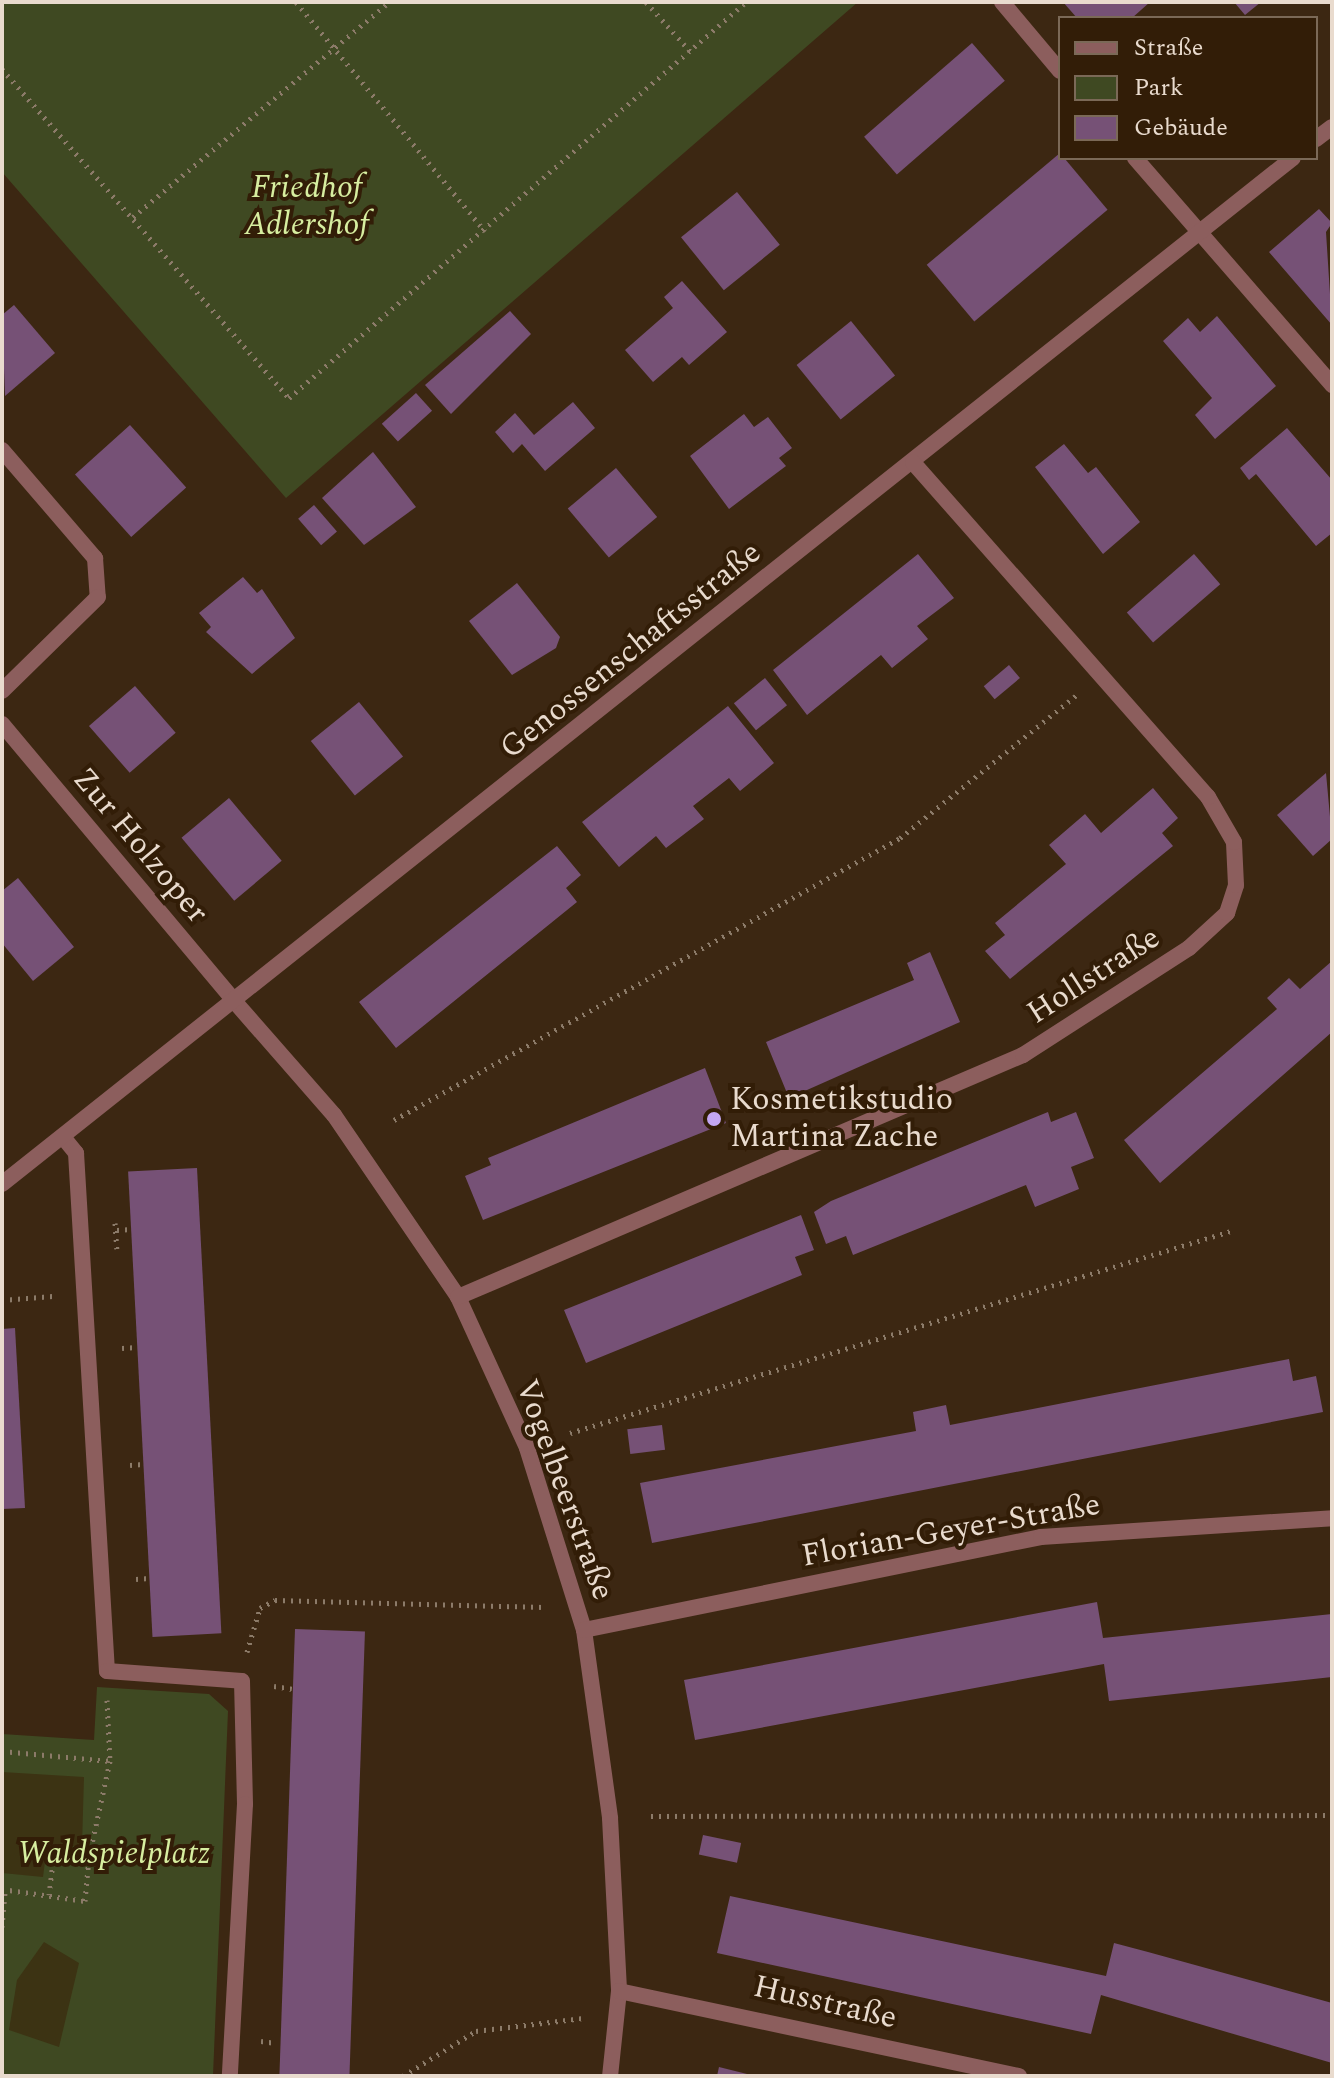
<!DOCTYPE html>
<meta charset="utf-8">
<style>
body{margin:0}
#map{position:relative;width:1334px;height:2078px;overflow:hidden;background:#3c2712;font-family:Spectral,serif}
div>[style]{position:absolute}
[style*='--x']{left:calc(var(--x)*1px);top:calc(var(--y)*1px);width:calc(var(--w)*1px);rotate:calc(var(--a)*1deg)}
.green>*{inset:0;background:#3f4922}
.sand>*{inset:0;background:#3c3313}
.building>*{inset:0;background:#765176;transform-origin:0 0}
.path>*{height:5px;margin-top:-2.5px;transform-origin:0;background:repeating-linear-gradient(90deg,#8c7b69 0 2px,transparent 0 8px)}
.lane>*{height:16px;margin:-8px;padding:0 8px;transform-origin:8px;border-radius:8px;background:#8c5e5d}
.street>*{height:16px;margin:-8px;padding:0 8px;transform-origin:8px;border-radius:8px;background:#8c5e5d}
.dots>*{width:22px;height:22px;translate:-50% -50%;box-sizing:border-box;border:4px solid #321d07;border-radius:50%}
span{translate:-50% -50%;white-space:nowrap;text-align:center;line-height:1.15;-webkit-text-stroke:8px #321d07;paint-order:stroke}
.park-label{font-size:32px;color:#d7eea0;font-style:italic}
.street-label{font-size:32px;color:#e9dbce}
.poi-label{font-size:32px;color:#e9dbce}
.left{translate:0 -50%;text-align:left}
.frame{position:absolute;inset:0;border:4px solid #e9dbce;pointer-events:none}
.legend{position:absolute;left:1058px;top:16px;width:260px;height:144px;box-sizing:border-box;background:#321d07;border:2px solid #7b6957;margin:0;padding:10px 14px;list-style:none;font-size:24px;color:#e9dbce}
.legend li{display:flex;align-items:center;gap:16px;height:40px}
.legend b{width:40px;border:2px solid #7b6957}
</style>
<div id="map">
<div class="green">
<i style="clip-path:polygon(2px 2px,858px 2px,286px 498px,2px 172px)"></i>
<i style="clip-path:polygon(97px 1687px,209px 1694px,228px 1711px,213px 2076px,2px 2076px,2px 1734px,94px 1740px)"></i>
</div>
<div class="sand">
<i style="clip-path:polygon(2px 1772px,84px 1777px,82px 1846px,47px 1846px,43px 1877px,2px 1873px)"></i>
<i style="clip-path:polygon(44px 1942px,79px 1963px,59px 2047px,9px 2030px,17px 1980px)"></i>
</div>
<div class="building">
<i style="clip-path:polygon(1063px 2px,1150px 2px,1132px 18px,1077px 18px)"></i>
<i style="clip-path:polygon(1234px 2px,1261px 2px,1245px 15px)"></i>
<i style="left:972px;top:43px;width:50px;height:143px;rotate:49deg"></i>
<i style="left:1060px;top:153px;width:74px;height:174px;rotate:50deg"></i>
<i style="left:737px;top:192px;width:68px;height:72px;rotate:51deg"></i>
<i style="clip-path:polygon(1319px 209px,1332px 223px,1326px 232px,1332px 325px,1269px 252px)"></i>
<i style="clip-path:polygon(682px 281px,727px 332px,689px 365px,682px 357px,653px 382px,625px 350px,673px 308px,664px 297px)"></i>
<i style="clip-path:polygon(14px 305px,55px 353px,5px 396px,2px 315px)"></i>
<i style="clip-path:polygon(510px 311px,531px 334px,451px 414px,425px 385px)"></i>
<i style="clip-path:polygon(1217px 316px,1276px 386px,1215px 439px,1195px 415px,1212px 398px,1163px 341px,1188px 318px,1200px 332px)"></i>
<i style="left:851px;top:321px;width:70px;height:70px;rotate:51deg"></i>
<i style="left:416px;top:393px;width:24px;height:46px;rotate:48deg"></i>
<i style="clip-path:polygon(573px 402px,595px 428px,545px 471px,522px 444px,513px 453px,495px 432px,515px 413px,534px 435px)"></i>
<i style="clip-path:polygon(744px 414px,754px 427px,768px 417px,792px 448px,779px 458px,786px 466px,729px 509px,690px 456px)"></i>
<i style="left:130px;top:425px;width:84px;height:74px;rotate:48deg"></i>
<i style="clip-path:polygon(1287px 428px,1332px 480px,1332px 533px,1316px 546px,1256px 474px,1249px 480px,1240px 468px)"></i>
<i style="clip-path:polygon(1064px 444px,1088px 473px,1096px 467px,1140px 522px,1103px 554px,1035px 467px)"></i>
<i style="clip-path:polygon(373px 452px,416px 507px,364px 545px,322px 498px)"></i>
<i style="left:616px;top:468px;width:64px;height:63px;rotate:50deg"></i>
<i style="left:314px;top:505px;width:35px;height:21px;rotate:49deg"></i>
<i style="clip-path:polygon(918px 554px,954px 598px,917px 626px,928px 639px,892px 668px,881px 655px,807px 715px,773px 670px)"></i>
<i style="left:1194px;top:554px;width:40px;height:89px;rotate:49deg"></i>
<i style="clip-path:polygon(243px 577px,257px 593px,262px 589px,295px 638px,252px 674px,206px 632px,211px 627px,199px 613px)"></i>
<i style="clip-path:polygon(517px 583px,560px 637px,556px 648px,512px 675px,469px 621px)"></i>
<i style="left:1009px;top:665px;width:17px;height:33px;rotate:50deg"></i>
<i style="left:765px;top:678px;width:35px;height:40px;rotate:51deg"></i>
<i style="left:135px;top:686px;width:62px;height:61px;rotate:49deg"></i>
<i style="left:359px;top:702px;width:70px;height:62px;rotate:51deg"></i>
<i style="clip-path:polygon(728px 706px,774px 763px,740px 791px,729px 778px,693px 806px,704px 819px,666px 848px,656px 836px,619px 867px,582px 822px)"></i>
<i style="clip-path:polygon(1326px 773px,1332px 839px,1313px 856px,1277px 815px)"></i>
<i style="clip-path:polygon(1153px 788px,1178px 818px,1162px 833px,1173px 846px,1010px 979px,985px 951px,1005px 935px,995px 923px,1066px 864px,1049px 845px,1085px 814px,1101px 833px)"></i>
<i style="left:229px;top:798px;width:82px;height:62px;rotate:50deg"></i>
<i style="clip-path:polygon(557px 846px,581px 875px,566px 888px,577px 902px,396px 1048px,359px 1002px)"></i>
<i style="clip-path:polygon(18px 878px,74px 947px,33px 981px,2px 943px,2px 891px)"></i>
<i style="clip-path:polygon(930px 952px,960px 1022px,789px 1098px,766px 1042px,914px 980px,907px 963px)"></i>
<i style="clip-path:polygon(1332px 961px,1332px 1032px,1160px 1183px,1124px 1140px,1277px 1009px,1267px 998px,1289px 978px,1300px 989px)"></i>
<i style="clip-path:polygon(705px 1068px,726px 1123px,483px 1220px,465px 1176px,491px 1165px,488px 1158px)"></i>
<i style="clip-path:polygon(1048px 1112px,1051px 1122px,1076px 1112px,1094px 1158px,1071px 1167px,1079px 1189px,1035px 1207px,1026px 1185px,853px 1255px,846px 1236px,826px 1244px,814px 1212px,831px 1201px)"></i>
<i style="left:197px;top:1168px;width:466px;height:69px;rotate:87deg"></i>
<i style="clip-path:polygon(801px 1215px,814px 1250px,795px 1257px,802px 1275px,586px 1363px,564px 1310px)"></i>
<i style="clip-path:polygon(15px 1328px,25px 1508px,2px 1509px,2px 1329px)"></i>
<i style="clip-path:polygon(1289px 1359px,1293px 1381px,1316px 1376px,1323px 1412px,652px 1543px,640px 1483px,916px 1431px,913px 1412px,946px 1405px,950px 1425px)"></i>
<i style="left:662px;top:1425px;width:25px;height:35px;rotate:83deg"></i>
<i style="clip-path:polygon(1097px 1602px,1103px 1638px,1332px 1614px,1332px 1677px,1109px 1701px,1104px 1664px,695px 1740px,684px 1680px)"></i>
<i style="left:295px;top:1629px;width:70px;height:447px;rotate:2deg"></i>
<i style="left:703px;top:1835px;width:39px;height:20px;rotate:12deg"></i>
<i style="clip-path:polygon(730px 1896px,1106px 1976px,1114px 1943px,1148px 1952px,1332px 2003px,1332px 2063px,1101px 1995px,1091px 2034px,717px 1953px)"></i>
<i style="clip-path:polygon(719px 2067px,751px 2075px,751px 2076px,717px 2076px)"></i>
</div>
<div class="path">
<i style="--x:296;--y:2;--w:297;--a:50.5"></i>
<i style="--x:646;--y:2;--w:66;--a:48.1"></i>
<i style="--x:2;--y:69;--w:437;--a:48.9"></i>
<i style="--x:289;--y:398;--w:605;--a:-40.91"></i>
<i style="--x:133;--y:217;--w:334;--a:-40"></i>
<i style="--x:394;--y:1120;--w:579;--a:-29.13"></i>
<i style="--x:900;--y:838;--w:229;--a:-39"></i>
<i style="--x:115;--y:1223;--w:26;--a:86"></i>
<i style="--x:117;--y:1230;--w:14;--a:-4"></i>
<i style="--x:2;--y:1300;--w:51;--a:-4.5"></i>
<i style="--x:122;--y:1348;--w:15;--a:-4"></i>
<i style="--x:570;--y:1433;--w:694;--a:-17"></i>
<i style="--x:130;--y:1465;--w:13;--a:-4"></i>
<i style="--x:136;--y:1579;--w:13;--a:-4"></i>
<i style="--x:247;--y:1652;--w:46;--a:-73.5"></i>
<i style="--x:260;--y:1608;--w:17;--a:-28"></i>
<i style="--x:275;--y:1600;--w:269;--a:1.5"></i>
<i style="--x:274;--y:1686;--w:18;--a:9"></i>
<i style="--x:107;--y:1700;--w:61;--a:87.2"></i>
<i style="--x:110;--y:1761;--w:98;--a:102.3"></i>
<i style="--x:89;--y:1857;--w:124;--a:2.3"></i>
<i style="--x:2;--y:1751;--w:108;--a:5.3"></i>
<i style="--x:651;--y:1816;--w:681;--a:-0.08"></i>
<i style="--x:2;--y:1889;--w:84;--a:8.2"></i>
<i style="--x:85;--y:1901;--w:44;--a:-84.8"></i>
<i style="--x:89;--y:1857;--w:35;--a:-175"></i>
<i style="--x:54;--y:1854;--w:41;--a:97"></i>
<i style="--x:2;--y:1927;--w:37;--a:-85"></i>
<i style="--x:261;--y:2041;--w:15;--a:8"></i>
<i style="--x:403;--y:2076;--w:86;--a:-31.7"></i>
<i style="--x:476;--y:2031;--w:108;--a:-6.9"></i>
</div>
<div class="lane">
<i style="--x:2;--y:450;--w:143;--a:49.3"></i>
<i style="--x:95;--y:558;--w:39;--a:86"></i>
<i style="--x:98;--y:597;--w:134;--a:135.6"></i>
<i style="--x:2;--y:724;--w:363;--a:50"></i>
<i style="--x:63;--y:1137;--w:21;--a:51"></i>
<i style="--x:76;--y:1153;--w:519;--a:86.58"></i>
<i style="--x:107;--y:1671;--w:135;--a:4.2"></i>
<i style="--x:242;--y:1681;--w:123;--a:88.6"></i>
<i style="--x:245;--y:1804;--w:272;--a:93.2"></i>
</div>
<div class="street">
<i style="--x:1002;--y:2;--w:90;--a:50"></i>
<i style="--x:1316;--y:139;--w:20;--a:-37"></i>
<i style="--x:1135;--y:158;--w:301;--a:49"></i>
<i style="--x:235;--y:1002;--w:150;--a:48.8"></i>
<i style="--x:334;--y:1115;--w:220;--a:55.7"></i>
<i style="--x:458;--y:1297;--w:166;--a:65.4"></i>
<i style="--x:527;--y:1448;--w:191;--a:72.6"></i>
<i style="--x:584;--y:1630;--w:190;--a:82.1"></i>
<i style="--x:610;--y:1818;--w:173;--a:87"></i>
<i style="--x:619;--y:1991;--w:85;--a:96"></i>
<i style="--x:2;--y:1184;--w:1649;--a:-38.48"></i>
<i style="--x:458;--y:1297;--w:615;--a:-23.19"></i>
<i style="--x:1023;--y:1055;--w:197;--a:-32.8"></i>
<i style="--x:1189;--y:948;--w:52;--a:-42.6"></i>
<i style="--x:1227;--y:913;--w:29;--a:-72"></i>
<i style="--x:1236;--y:885;--w:43;--a:-92.7"></i>
<i style="--x:1234;--y:842;--w:52;--a:-120"></i>
<i style="--x:1208;--y:797;--w:446;--a:-131.4"></i>
<i style="--x:584;--y:1630;--w:466;--a:-11.5"></i>
<i style="--x:1041;--y:1537;--w:292;--a:-3.7"></i>
<i style="--x:619;--y:1991;--w:409;--a:12"></i>
</div>
<div class="dots">
<i style="left:714px;top:1119px;background:#c3a7f2"></i>
</div>
<div class="park-label">
<span style="left:307px;top:207px">Friedhof<br>Adlershof</span>
<span style="left:114px;top:1854px">Waldspielplatz</span>
</div>
<div class="street-label">
<span style="left:631px;top:651px;rotate:-39deg">Genossenschaftsstraße</span>
<span style="left:140px;top:846px;rotate:50deg">Zur Holzoper</span>
<span style="left:1094px;top:976px;rotate:-33deg">Hollstraße</span>
<span style="left:564px;top:1490px;rotate:70deg">Vogelbeerstraße</span>
<span style="left:951px;top:1531px;rotate:-10deg">Florian-Geyer-Straße</span>
<span style="left:825px;top:2003px;rotate:13deg">Husstraße</span>
</div>
<div class="poi-label">
<span class="left" style="left:730px;top:1119px">Kosmetikstudio<br>Martina Zache</span>
</div>
<div class="frame"></div>
<ul class="legend">
<li><b style="height:10px;background:#8c5e5d"></b>Straße</li>
<li><b style="height:22px;background:#3f4922"></b>Park</li>
<li><b style="height:22px;background:#765176"></b>Gebäude</li>
</ul>
</div>
